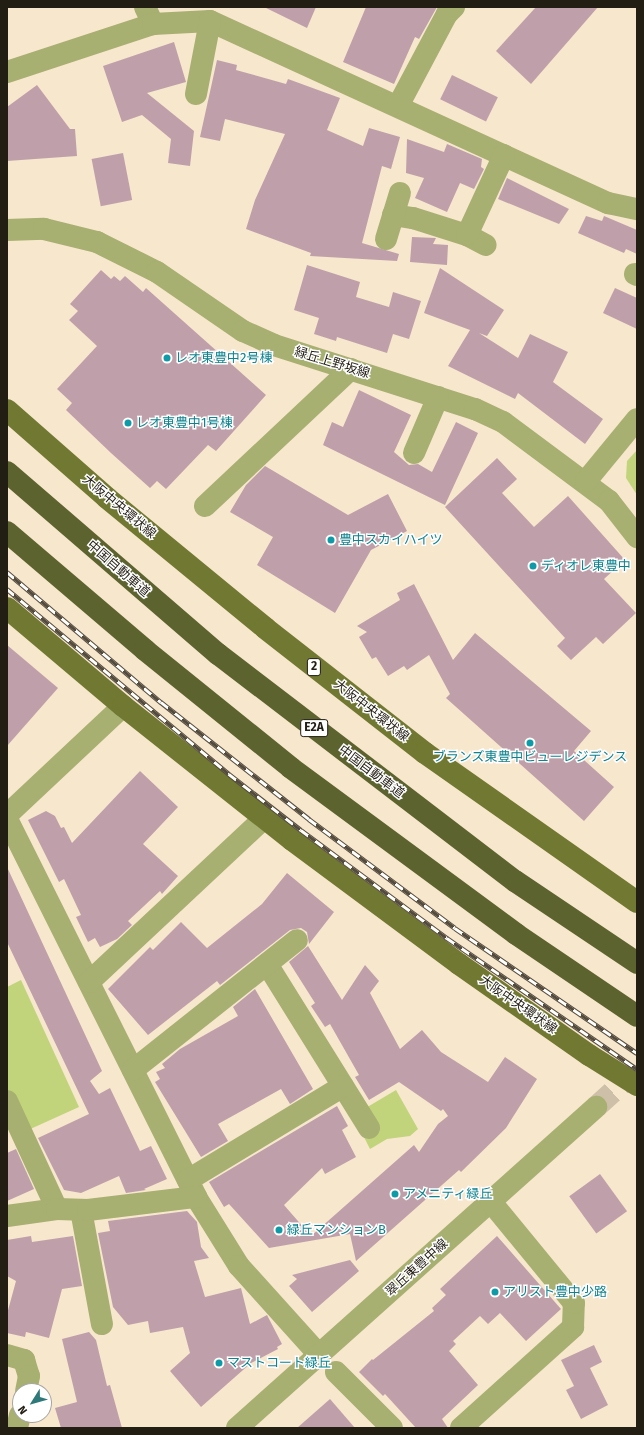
<!DOCTYPE html>
<meta charset="utf-8">
<style>
body{margin:0}
#map{position:relative;width:644px;height:1435px;overflow:hidden;background:#f7e7cd;font-family:"Fira Sans","Noto Sans JP",sans-serif}
div>[style]{position:absolute}
[style*='--x']{left:calc(var(--x)*1px);top:calc(var(--y)*1px);width:calc(var(--w)*1px);rotate:calc(var(--a)*1deg)}
.green>*{inset:0;background:#c1d47b}
.building>*{inset:0;background:#bfa0aa;transform-origin:0 0}
.minor-tunnel>*{height:22px;margin-top:-11px;transform-origin:0;background:repeating-linear-gradient(90deg,#cdbfa8 0 22px,transparent 0 33px)}
.minor>*{height:22px;margin:-11px;padding:0 11px;transform-origin:11px;border-radius:11px;background:#a7af71}
.major>*{height:22px;margin:-11px;padding:0 11px;transform-origin:11px;border-radius:11px;background:#717831}
.highway>*{height:22px;margin:-11px;padding:0 11px;transform-origin:11px;border-radius:11px;background:#5d632f}
.rail>*{height:4.5px;margin-top:-2.25px;transform-origin:0;background:repeating-linear-gradient(90deg,#fff 0 9px,#534b3e 0 18px);box-sizing:border-box;border-block:1px solid #534b3e}
.dots>*{width:11px;height:11px;translate:-50% -50%;box-sizing:border-box;border:2px solid #fff;border-radius:50%}
span{translate:-50% -50%;white-space:nowrap;text-align:center;line-height:1.15;-webkit-text-stroke:3px #fff;paint-order:stroke}
.shield-label span{padding:1px 3px;background:#fff;border:1px solid;border-radius:3px;-webkit-text-stroke-width:0}
.shield-label{font-size:12px;color:#231e14;font-weight:700}
.culture-label{font-size:13px;color:#0d838f}
.left{translate:0 -50%;text-align:left}
.street-label{font-size:13px;color:#231e14}
.frame{position:absolute;inset:0;border:8px solid #231e14;pointer-events:none}
.north{position:absolute;left:12px;top:1383px;width:40px;height:40px;box-sizing:border-box;background:#fff;border:1px solid #a7a5a1;border-radius:50%;rotate:233deg;font-size:11px;font-weight:700;line-height:16px;text-align:center;color:#231e14}
.north::after{content:'';display:block;margin:auto;width:14px;height:18px;background:#30797a;clip-path:polygon(50% 0,100% 100%,50% 72%,0 100%)}
</style>
<div id="map">
<div class="green">
<i style="clip-path:polygon(637px 450px,637px 495px,626px 478px,627px 461px)"></i>
<i style="clip-path:polygon(21px 980px,79px 1107px,26px 1131px,7px 1088px,7px 987px)"></i>
<i style="clip-path:polygon(396px 1090px,418px 1129px,410px 1136px,387px 1139px,370px 1149px,363px 1135px,364px 1109px)"></i>
</div>
<div class="building">
<i style="clip-path:polygon(264px 7px,316px 7px,307px 28px)"></i>
<i style="clip-path:polygon(366px 7px,437px 7px,419px 39px,415px 37px,394px 84px,343px 62px)"></i>
<i style="clip-path:polygon(536px 7px,598px 7px,531px 84px,496px 51px)"></i>
<i style="clip-path:polygon(174px 42px,186px 82px,147px 93px,194px 131px,190px 166px,168px 163px,171px 139px,142px 115px,122px 122px,103px 66px)"></i>
<i style="clip-path:polygon(217px 60px,237px 65px,236px 70px,286px 84px,288px 79px,340px 98px,327px 130px,363px 146px,369px 128px,400px 137px,391px 169px,382px 166px,362px 243px,399px 254px,397px 261px,310px 256px,311px 253px,246px 229px,255px 200px,285px 134px,225px 119px,220px 141px,200px 137px)"></i>
<i style="left:452px;top:75px;width:51px;height:27px;rotate:26deg"></i>
<i style="clip-path:polygon(37px 85px,70px 129px,75px 129px,77px 156px,7px 161px,7px 107px)"></i>
<i style="clip-path:polygon(407px 139px,444px 152px,447px 144px,482px 159px,481px 167px,484px 169px,474px 189px,460px 183px,447px 212px,415px 198px,424px 178px,406px 173px)"></i>
<i style="left:123px;top:153px;width:48px;height:32px;rotate:79deg"></i>
<i style="clip-path:polygon(507px 178px,569px 209px,559px 224px,498px 199px)"></i>
<i style="clip-path:polygon(586px 216px,602px 221px,604px 216px,637px 230px,637px 254px,626px 249px,624px 253px,578px 233px)"></i>
<i style="clip-path:polygon(412px 237px,436px 238px,433px 244px,448px 245px,447px 265px,410px 262px)"></i>
<i style="clip-path:polygon(307px 265px,360px 282px,356px 297px,389px 307px,393px 292px,421px 301px,409px 339px,393px 334px,387px 353px,337px 337px,336px 341px,314px 334px,319px 318px,294px 310px)"></i>
<i style="clip-path:polygon(440px 268px,504px 310px,487px 336px,479px 333px,518px 358px,530px 334px,568px 352px,553px 382px,603px 419px,585px 444px,518px 393px,515px 399px,448px 366px,470px 330px,424px 313px)"></i>
<i style="clip-path:polygon(101px 270px,111px 279px,114px 276px,120px 281px,125px 276px,143px 292px,146px 288px,266px 395px,216px 451px,208px 445px,166px 489px,157px 481px,150px 488px,111px 453px,66px 410px,72px 403px,57px 389px,97px 346px,69px 320px,78px 311px,70px 304px)"></i>
<i style="clip-path:polygon(615px 288px,637px 298px,637px 329px,603px 313px)"></i>
<i style="clip-path:polygon(359px 390px,411px 415px,394px 452px,409px 465px,418px 464px,432px 472px,456px 422px,478px 433px,445px 505px,323px 445px,332px 422px,343px 427px)"></i>
<i style="clip-path:polygon(497px 458px,517px 479px,502px 493px,534px 527px,568px 496px,625px 560px,604px 579px,636px 613px,603px 644px,596px 637px,571px 660px,557px 646px,565px 638px,445px 507px)"></i>
<i style="clip-path:polygon(265px 466px,348px 515px,388px 494px,407px 531px,371px 550px,335px 613px,257px 565px,273px 537px,230px 512px,246px 485px)"></i>
<i style="clip-path:polygon(414px 584px,453px 660px,475px 633px,591px 731px,574px 751px,614px 787px,584px 821px,446px 698px,450px 694px,429px 655px,407px 670px,404px 666px,388px 676px,376px 657px,372px 659px,359px 637px,367px 632px,357px 626px,400px 600px,397px 593px)"></i>
<i style="clip-path:polygon(7px 645px,58px 688px,7px 746px)"></i>
<i style="clip-path:polygon(140px 771px,178px 807px,143px 844px,178px 876px,162px 894px,160px 891px,128px 921px,132px 925px,117px 939px,100px 947px,95px 938px,88px 942px,76px 917px,81px 915px,64px 879px,59px 882px,28px 820px,46px 811px,55px 816px,61px 828px,64px 827px,72px 843px)"></i>
<i style="clip-path:polygon(7px 867px,102px 1071px,90px 1081px,99px 1094px,110px 1088px,140px 1151px,151px 1146px,167px 1179px,144px 1189px,146px 1190px,126px 1193px,119px 1176px,81px 1193px,64px 1190px,38px 1138px,89px 1114px,7px 942px)"></i>
<i style="clip-path:polygon(287px 873px,334px 912px,309px 944px,307px 932px,301px 928px,290px 930px,220px 985px,217px 981px,148px 1035px,108px 989px,150px 947px,153px 950px,181px 922px,207px 948px,262px 904px)"></i>
<i style="clip-path:polygon(308px 946px,342px 1000px,365px 965px,379px 981px,370px 993px,400px 1049px,422px 1030px,441px 1052px,488px 1082px,505px 1057px,537px 1079px,506px 1128px,461px 1172px,459px 1170px,356px 1261px,350px 1234px,269px 1248px,229px 1204px,224px 1207px,209px 1182px,337px 1106px,348px 1126px,342px 1130px,356px 1157px,325px 1174px,322px 1168px,284px 1205px,311px 1236px,414px 1145px,419px 1152px,438px 1124px,448px 1116px,443px 1109px,441px 1111px,399px 1082px,369px 1100px,355px 1077px,359px 1075px,330px 1024px,325px 1027px,311px 1006px,315px 1003px,289px 962px)"></i>
<i style="clip-path:polygon(255px 989px,313px 1089px,290px 1104px,281px 1089px,218px 1124px,228px 1141px,201px 1157px,155px 1082px,160px 1079px,156px 1072px,165px 1068px,162px 1064px,180px 1049px,238px 1016px,233px 1007px)"></i>
<i style="clip-path:polygon(16px 1149px,34px 1189px,7px 1201px,7px 1153px)"></i>
<i style="left:600px;top:1174px;width:46px;height:38px;rotate:54deg"></i>
<i style="clip-path:polygon(187px 1211px,197px 1222px,201px 1247px,209px 1258px,194px 1261px,205px 1297px,241px 1288px,250px 1324px,267px 1315px,282px 1344px,277px 1347px,278px 1349px,251px 1363px,201px 1407px,170px 1371px,190px 1353px,183px 1327px,150px 1333px,148px 1321px,128px 1325px,113px 1307px,98px 1233px,110px 1231px,108px 1221px)"></i>
<i style="clip-path:polygon(31px 1236px,32px 1242px,73px 1236px,82px 1286px,62px 1289px,49px 1338px,26px 1332px,25px 1337px,7px 1333px,7px 1314px,16px 1281px,7px 1276px,7px 1240px)"></i>
<i style="clip-path:polygon(497px 1236px,561px 1309px,526px 1341px,500px 1313px,488px 1324px,480px 1316px,453px 1341px,456px 1344px,449px 1351px,478px 1385px,442px 1419px,448px 1428px,416px 1428px,385px 1394px,383px 1396px,359px 1372px,372px 1359px,373px 1360px,434px 1311px,432px 1308px,446px 1295px,440px 1289px)"></i>
<i style="clip-path:polygon(350px 1260px,359px 1271px,312px 1312px,289px 1286px,297px 1279px,292px 1275px)"></i>
<i style="clip-path:polygon(89px 1332px,96px 1340px,107px 1386px,110px 1385px,122px 1428px,61px 1428px,55px 1408px,77px 1402px,62px 1339px)"></i>
<i style="clip-path:polygon(594px 1345px,602px 1362px,590px 1368px,608px 1405px,581px 1419px,566px 1390px,574px 1386px,561px 1360px)"></i>
<i style="clip-path:polygon(330px 1399px,355px 1428px,297px 1428px)"></i>
</div>
<div class="minor-tunnel">
<i style="--x:596;--y:1107;--w:55;--a:-42.1"></i>
</div>
<div class="minor">
<i style="--x:145;--y:7;--w:19;--a:65"></i>
<i style="--x:7;--y:72;--w:154;--a:-18.2"></i>
<i style="--x:153;--y:24;--w:57;--a:-3"></i>
<i style="--x:210;--y:21;--w:438;--a:24.6"></i>
<i style="--x:608;--y:203;--w:30;--a:12"></i>
<i style="--x:196;--y:94;--w:74;--a:-79.1"></i>
<i style="--x:398;--y:106;--w:104;--a:-62"></i>
<i style="--x:447;--y:14;--w:10;--a:-45"></i>
<i style="--x:393;--y:215;--w:20;--a:9"></i>
<i style="--x:413;--y:218;--w:57;--a:17.5"></i>
<i style="--x:467;--y:235;--w:21;--a:28"></i>
<i style="--x:7;--y:230;--w:37;--a:-2"></i>
<i style="--x:44;--y:229;--w:55;--a:13.8"></i>
<i style="--x:97;--y:242;--w:67;--a:26.6"></i>
<i style="--x:157;--y:272;--w:104;--a:34.5"></i>
<i style="--x:243;--y:331;--w:34;--a:24"></i>
<i style="--x:274;--y:345;--w:211;--a:17.7"></i>
<i style="--x:475;--y:409;--w:31;--a:25"></i>
<i style="--x:503;--y:422;--w:132;--a:36.7"></i>
<i style="--x:609;--y:501;--w:46;--a:52.1"></i>
<i style="--x:467;--y:235;--w:88;--a:-65.2"></i>
<i style="--x:386;--y:239;--w:48;--a:-73.1"></i>
<i style="--x:635;--y:274;--w:2;--a:27"></i>
<i style="--x:414;--y:453;--w:61;--a:-66.8"></i>
<i style="--x:586;--y:481;--w:80;--a:-50.6"></i>
<i style="--x:205;--y:506;--w:200;--a:-43.2"></i>
<i style="--x:7;--y:815;--w:159;--a:-43.2"></i>
<i style="--x:7;--y:819;--w:423;--a:63.4"></i>
<i style="--x:196;--y:1197;--w:81;--a:58.1"></i>
<i style="--x:239;--y:1266;--w:120;--a:48"></i>
<i style="--x:267;--y:964;--w:193;--a:58.1"></i>
<i style="--x:89;--y:982;--w:240;--a:-43.1"></i>
<i style="--x:133;--y:1070;--w:209;--a:-38.4"></i>
<i style="--x:7;--y:1101;--w:119;--a:65.2"></i>
<i style="--x:188;--y:1180;--w:181;--a:-31.2"></i>
<i style="--x:81;--y:1210;--w:116;--a:79.6"></i>
<i style="--x:7;--y:1216;--w:50;--a:-8"></i>
<i style="--x:57;--y:1209;--w:31;--a:2"></i>
<i style="--x:88;--y:1210;--w:109;--a:-6.9"></i>
<i style="--x:7;--y:1355;--w:18;--a:16"></i>
<i style="--x:24;--y:1360;--w:17;--a:73"></i>
<i style="--x:29;--y:1376;--w:15;--a:101"></i>
<i style="--x:336;--y:1372;--w:79;--a:45"></i>
<i style="--x:17;--y:1428;--w:13;--a:-77"></i>
<i style="--x:237;--y:1428;--w:482;--a:-41.8"></i>
<i style="--x:461;--y:1428;--w:151;--a:-42"></i>
<i style="--x:573;--y:1327;--w:24;--a:-88"></i>
<i style="--x:574;--y:1303;--w:131;--a:-129.4"></i>
</div>
<div class="major">
<i style="--x:7;--y:410;--w:133;--a:41.3"></i>
<i style="--x:107;--y:498;--w:205;--a:39.4"></i>
<i style="--x:265;--y:628;--w:203;--a:38"></i>
<i style="--x:425;--y:753;--w:259;--a:35.1"></i>
<i style="--x:7;--y:608;--w:152;--a:40.2"></i>
<i style="--x:123;--y:706;--w:216;--a:38.4"></i>
<i style="--x:292;--y:840;--w:208;--a:36.6"></i>
<i style="--x:459;--y:964;--w:159;--a:35"></i>
<i style="--x:589;--y:1055;--w:57;--a:32"></i>
</div>
<div class="highway">
<i style="--x:7;--y:472;--w:279;--a:40.8"></i>
<i style="--x:218;--y:654;--w:374;--a:37.4"></i>
<i style="--x:515;--y:881;--w:147;--a:33.9"></i>
<i style="--x:7;--y:532;--w:182;--a:40.5"></i>
<i style="--x:145;--y:650;--w:188;--a:38.9"></i>
<i style="--x:291;--y:768;--w:280;--a:36.4"></i>
<i style="--x:516;--y:934;--w:146;--a:34.1"></i>
</div>
<div class="rail">
<i style="--x:7;--y:572;--w:202;--a:40.2"></i>
<i style="--x:161;--y:702;--w:189;--a:38.3"></i>
<i style="--x:309;--y:819;--w:182;--a:36.7"></i>
<i style="--x:455;--y:928;--w:221;--a:34.5"></i>
<i style="--x:7;--y:589;--w:289;--a:39.8"></i>
<i style="--x:229;--y:774;--w:91;--a:37.9"></i>
<i style="--x:301;--y:830;--w:182;--a:36.5"></i>
<i style="--x:447;--y:938;--w:231;--a:34.6"></i>
</div>
<div class="dots">
<i style="left:167px;top:358px;background:#0f9aa8"></i>
<i style="left:128px;top:423px;background:#0f9aa8"></i>
<i style="left:331px;top:540px;background:#0f9aa8"></i>
<i style="left:533px;top:566px;background:#0f9aa8"></i>
<i style="left:530px;top:743px;background:#0f9aa8"></i>
<i style="left:395px;top:1194px;background:#0f9aa8"></i>
<i style="left:279px;top:1230px;background:#0f9aa8"></i>
<i style="left:495px;top:1292px;background:#0f9aa8"></i>
<i style="left:219px;top:1363px;background:#0f9aa8"></i>
</div>
<div class="shield-label">
<span style="left:314px;top:667px">2</span>
<span style="left:314px;top:728px">E2A</span>
</div>
<div class="culture-label">
<span class="left" style="left:175px;top:358px">レオ東豊中2号棟</span>
<span class="left" style="left:136px;top:423px">レオ東豊中1号棟</span>
<span class="left" style="left:339px;top:540px">豊中スカイハイツ</span>
<span class="left" style="left:541px;top:566px">ディオレ東豊中</span>
<span style="left:530px;top:757px">ブランズ東豊中ビューレジデンス</span>
<span class="left" style="left:403px;top:1194px">アメニティ緑丘</span>
<span class="left" style="left:287px;top:1230px">緑丘マンションB</span>
<span class="left" style="left:503px;top:1292px">アリスト豊中少路</span>
<span class="left" style="left:227px;top:1363px">マストコート緑丘</span>
</div>
<div class="street-label">
<span style="left:332px;top:363px;rotate:17deg">緑丘上野坂線</span>
<span style="left:119px;top:507px;rotate:40deg">大阪中央環状線</span>
<span style="left:118px;top:569px;rotate:41deg">中国自動車道</span>
<span style="left:371px;top:711px;rotate:38deg">大阪中央環状線</span>
<span style="left:371px;top:772px;rotate:37deg">中国自動車道</span>
<span style="left:518px;top:1005px;rotate:35deg">大阪中央環状線</span>
<span style="left:417px;top:1268px;rotate:-42deg">翠丘東豊中線</span>
</div>
<div class="frame"></div>
<div class="north">N</div>
</div>
